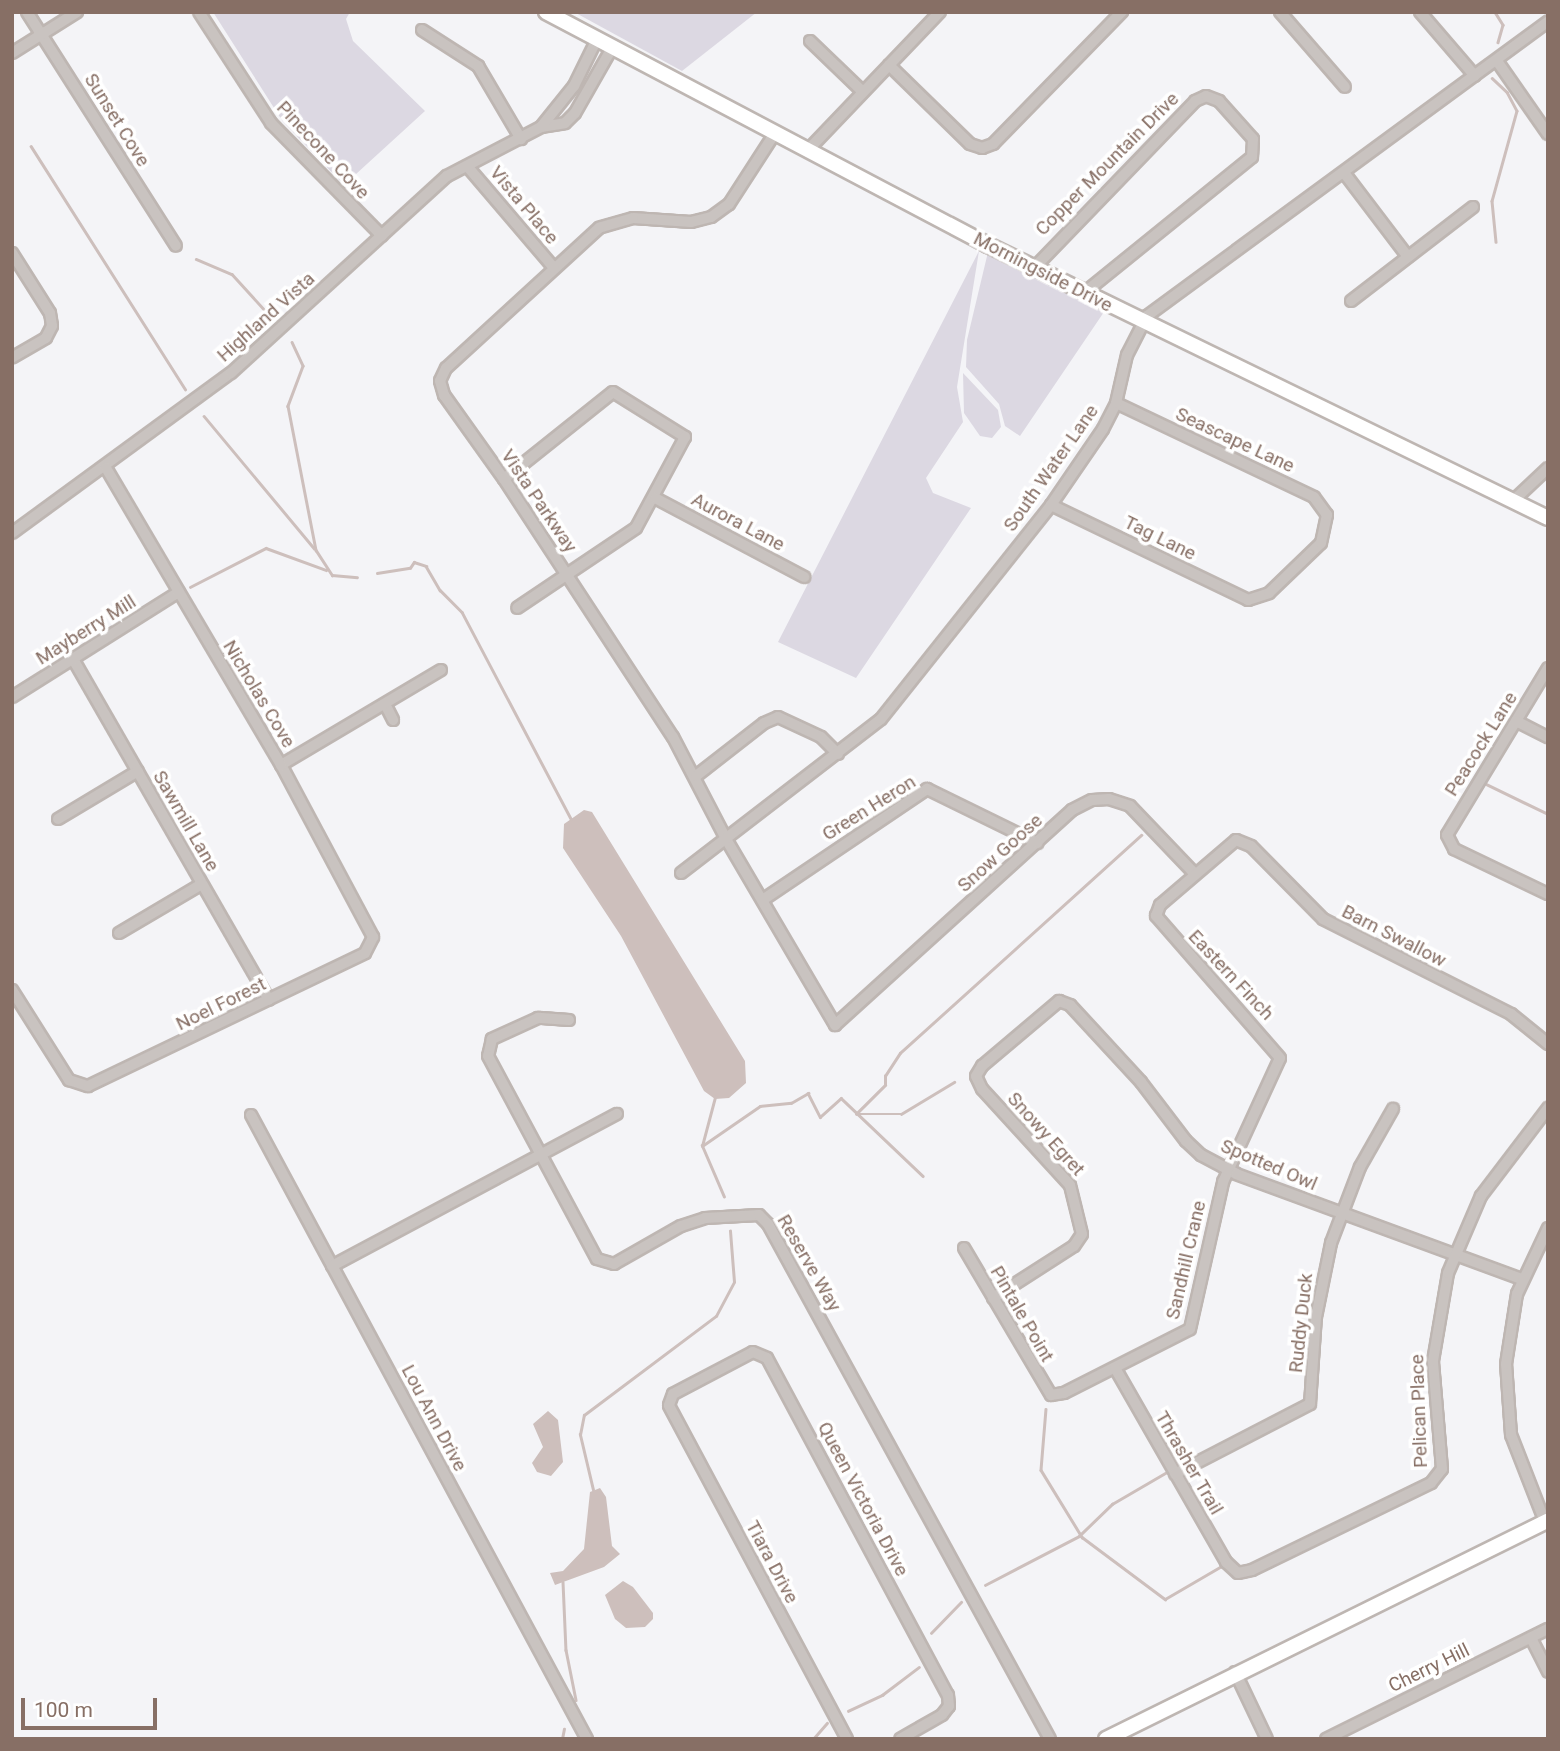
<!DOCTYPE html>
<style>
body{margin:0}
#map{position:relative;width:1560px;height:1751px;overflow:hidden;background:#f4f4f7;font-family:Roboto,sans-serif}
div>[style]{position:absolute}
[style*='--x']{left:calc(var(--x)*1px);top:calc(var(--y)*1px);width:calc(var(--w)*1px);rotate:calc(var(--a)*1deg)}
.green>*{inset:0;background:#dcd8e2}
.water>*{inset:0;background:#cdbfbc}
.stream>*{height:2.5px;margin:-1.25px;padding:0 1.25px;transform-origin:1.25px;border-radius:1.25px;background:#cdbfbc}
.roads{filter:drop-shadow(2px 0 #beb6b2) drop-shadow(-2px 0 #beb6b2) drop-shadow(0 2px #beb6b2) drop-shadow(0 -2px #beb6b2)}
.street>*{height:10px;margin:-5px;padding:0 5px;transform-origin:5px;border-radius:5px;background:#c9c3c0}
.secondary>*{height:14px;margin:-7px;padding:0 7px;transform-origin:7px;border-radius:7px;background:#fff}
span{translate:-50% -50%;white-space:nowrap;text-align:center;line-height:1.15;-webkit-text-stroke:7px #fff;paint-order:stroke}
.street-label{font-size:19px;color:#876f65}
.frame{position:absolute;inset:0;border:14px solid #876f65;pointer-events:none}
.scale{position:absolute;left:21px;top:1698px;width:136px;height:32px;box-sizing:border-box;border:4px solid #876f65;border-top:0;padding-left:9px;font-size:21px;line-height:24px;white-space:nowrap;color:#876f65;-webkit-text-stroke:5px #fff;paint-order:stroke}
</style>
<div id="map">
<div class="green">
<i style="clip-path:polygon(213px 12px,350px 12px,346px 19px,353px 41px,425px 111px,344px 185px,283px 122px)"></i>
<i style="clip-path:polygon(574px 12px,757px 12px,682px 71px)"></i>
<i style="clip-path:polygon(979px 251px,957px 387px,963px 422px,926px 478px,933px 493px,971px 508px,856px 678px,778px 642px)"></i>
<i style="clip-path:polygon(988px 252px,1106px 309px,1020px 436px,1005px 426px,999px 404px,966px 367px,967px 340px)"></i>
<i style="clip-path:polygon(963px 373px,998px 410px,1001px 427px,992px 438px,980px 436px,964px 413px)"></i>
</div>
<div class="water">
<i style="clip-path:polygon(584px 810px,592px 812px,745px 1061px,746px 1083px,729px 1098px,715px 1099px,704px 1091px,621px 936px,563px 848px,564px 824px)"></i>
<i style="clip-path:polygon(548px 1411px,558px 1420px,563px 1462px,551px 1476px,537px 1472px,532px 1463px,543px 1447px,533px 1424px)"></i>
<i style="clip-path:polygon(600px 1488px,606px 1497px,612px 1546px,620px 1554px,604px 1567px,555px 1585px,550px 1573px,563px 1571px,584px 1549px,590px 1492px)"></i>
<i style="clip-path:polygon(623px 1581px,633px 1587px,653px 1613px,653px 1619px,645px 1627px,626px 1628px,615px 1619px,605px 1595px)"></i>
</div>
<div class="stream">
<i style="--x:1495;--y:12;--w:15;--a:58"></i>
<i style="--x:1503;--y:25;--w:18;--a:106"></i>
<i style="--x:1492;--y:78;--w:21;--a:43"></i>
<i style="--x:1507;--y:92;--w:21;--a:62"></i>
<i style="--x:1517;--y:111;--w:93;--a:105.5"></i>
<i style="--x:1492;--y:201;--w:41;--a:84.4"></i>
<i style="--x:31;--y:146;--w:288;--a:57.6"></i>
<i style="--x:196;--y:259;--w:39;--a:23"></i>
<i style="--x:232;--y:274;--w:58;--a:47.8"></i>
<i style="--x:292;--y:342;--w:26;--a:65"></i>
<i style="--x:303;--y:366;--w:43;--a:110.6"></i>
<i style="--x:288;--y:406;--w:147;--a:79"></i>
<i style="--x:316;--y:550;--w:30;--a:57"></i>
<i style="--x:332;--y:575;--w:25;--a:5"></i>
<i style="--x:204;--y:416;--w:172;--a:50.2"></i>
<i style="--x:377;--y:573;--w:33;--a:-9"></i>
<i style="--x:410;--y:568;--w:7;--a:-56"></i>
<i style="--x:414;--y:562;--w:13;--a:18"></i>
<i style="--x:426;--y:566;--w:28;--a:60"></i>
<i style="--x:440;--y:590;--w:31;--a:45"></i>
<i style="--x:462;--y:612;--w:234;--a:62.2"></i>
<i style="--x:190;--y:587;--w:85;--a:-27.2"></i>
<i style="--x:266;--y:548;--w:64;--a:20.1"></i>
<i style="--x:1486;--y:784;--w:69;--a:25.8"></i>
<i style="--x:856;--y:1114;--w:41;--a:-45"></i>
<i style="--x:885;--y:1085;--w:9;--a:-90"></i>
<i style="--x:885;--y:1076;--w:27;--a:-57"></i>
<i style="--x:900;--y:1053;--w:325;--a:-42.1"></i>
<i style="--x:858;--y:1114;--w:43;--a:0"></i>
<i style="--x:901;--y:1114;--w:62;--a:-31.1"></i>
<i style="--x:702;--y:1146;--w:51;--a:-75.1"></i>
<i style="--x:724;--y:1197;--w:56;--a:-113.3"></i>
<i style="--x:702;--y:1146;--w:70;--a:-34.6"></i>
<i style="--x:760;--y:1106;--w:31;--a:-6"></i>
<i style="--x:791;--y:1103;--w:20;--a:-30"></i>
<i style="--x:808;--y:1093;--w:27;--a:63"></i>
<i style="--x:820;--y:1117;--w:28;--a:-42"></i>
<i style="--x:841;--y:1098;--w:113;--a:43.6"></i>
<i style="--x:1046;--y:1409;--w:61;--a:94.7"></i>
<i style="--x:1041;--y:1470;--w:79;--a:58.5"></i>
<i style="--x:1082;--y:1537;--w:104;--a:36.8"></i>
<i style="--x:1165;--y:1599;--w:64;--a:-30.2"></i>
<i style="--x:593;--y:1490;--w:57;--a:-103.3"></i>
<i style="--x:580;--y:1435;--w:20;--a:-79"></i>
<i style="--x:584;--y:1415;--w:165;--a:-36.9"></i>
<i style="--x:716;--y:1316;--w:38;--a:-62"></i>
<i style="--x:734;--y:1282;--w:51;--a:-94.5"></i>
<i style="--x:563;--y:1582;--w:68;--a:87.5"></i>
<i style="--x:566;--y:1650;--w:51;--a:78.7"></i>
<i style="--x:985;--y:1585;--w:106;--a:-27.5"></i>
<i style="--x:1079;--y:1536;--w:46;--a:-44.1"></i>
<i style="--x:1112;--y:1504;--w:64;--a:-30.2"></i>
<i style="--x:931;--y:1633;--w:43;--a:-45.9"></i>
<i style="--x:848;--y:1711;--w:38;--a:-25"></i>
<i style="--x:882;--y:1695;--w:46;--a:-37.1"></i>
<i style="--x:562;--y:1739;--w:10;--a:-79"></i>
<i style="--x:813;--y:1739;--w:21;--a:-49"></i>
</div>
<div class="roads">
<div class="street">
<i style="--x:27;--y:12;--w:277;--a:57.5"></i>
<i style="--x:199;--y:12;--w:132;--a:57"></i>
<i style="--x:271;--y:123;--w:158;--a:45.5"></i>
<i style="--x:1280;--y:12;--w:99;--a:49.1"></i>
<i style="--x:1420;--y:12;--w:84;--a:49.3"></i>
<i style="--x:422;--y:30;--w:67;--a:32.7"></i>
<i style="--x:478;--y:66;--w:85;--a:59.5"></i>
<i style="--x:810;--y:41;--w:72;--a:43.9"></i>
<i style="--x:12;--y:53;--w:77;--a:-32.2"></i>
<i style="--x:1497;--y:61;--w:89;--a:55.1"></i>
<i style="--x:889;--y:65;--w:113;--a:44.3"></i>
<i style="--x:970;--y:144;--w:13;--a:18"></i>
<i style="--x:982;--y:148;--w:12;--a:-20"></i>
<i style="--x:993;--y:144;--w:185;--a:-45.7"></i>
<i style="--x:541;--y:127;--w:24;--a:-9"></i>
<i style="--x:565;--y:123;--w:14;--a:-45"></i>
<i style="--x:575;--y:113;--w:73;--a:-60.3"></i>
<i style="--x:775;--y:133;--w:85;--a:122.9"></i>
<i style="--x:729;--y:204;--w:22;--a:144"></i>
<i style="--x:711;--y:217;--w:21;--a:166"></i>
<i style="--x:691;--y:222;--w:58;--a:-176.1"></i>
<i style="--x:633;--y:218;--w:35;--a:164"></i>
<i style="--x:599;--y:228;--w:207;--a:137.5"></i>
<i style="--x:446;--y:368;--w:14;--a:115"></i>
<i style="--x:440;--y:381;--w:15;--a:74"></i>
<i style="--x:444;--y:395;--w:103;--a:54.5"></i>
<i style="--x:504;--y:479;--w:308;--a:56.8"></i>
<i style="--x:673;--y:737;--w:115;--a:62.5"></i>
<i style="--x:726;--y:839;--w:216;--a:59.6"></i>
<i style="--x:835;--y:1025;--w:320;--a:-42.2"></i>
<i style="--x:1072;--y:810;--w:22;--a:-27"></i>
<i style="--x:1092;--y:800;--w:17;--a:-3"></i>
<i style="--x:1109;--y:799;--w:22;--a:18"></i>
<i style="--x:1130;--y:806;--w:94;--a:46.3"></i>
<i style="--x:808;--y:150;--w:191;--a:-46.3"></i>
<i style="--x:467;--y:166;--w:134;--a:49.5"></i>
<i style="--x:1345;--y:174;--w:104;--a:52.8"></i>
<i style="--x:12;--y:253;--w:71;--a:57.7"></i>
<i style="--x:50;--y:313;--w:13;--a:81"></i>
<i style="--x:52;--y:326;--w:13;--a:117"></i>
<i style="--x:46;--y:338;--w:39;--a:150"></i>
<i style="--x:1034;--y:268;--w:232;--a:-46"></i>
<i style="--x:1195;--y:101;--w:12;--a:-24"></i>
<i style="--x:1206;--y:96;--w:14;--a:21"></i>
<i style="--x:1219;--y:101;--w:51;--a:48.2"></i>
<i style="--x:1253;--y:139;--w:18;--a:93"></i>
<i style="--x:1252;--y:157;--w:216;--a:141"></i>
<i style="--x:1351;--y:301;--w:154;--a:-37.6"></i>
<i style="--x:504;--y:479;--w:139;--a:-38.6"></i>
<i style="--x:613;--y:392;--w:85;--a:32"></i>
<i style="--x:685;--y:437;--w:103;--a:118.3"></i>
<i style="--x:636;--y:528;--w:143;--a:146.1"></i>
<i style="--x:655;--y:498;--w:169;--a:27.9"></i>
<i style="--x:1513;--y:501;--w:48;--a:-43.3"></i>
<i style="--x:1051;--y:505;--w:219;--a:25.7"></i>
<i style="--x:1248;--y:600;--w:22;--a:-18"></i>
<i style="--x:1269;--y:593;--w:72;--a:-43.9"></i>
<i style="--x:1321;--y:543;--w:29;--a:-78"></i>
<i style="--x:1327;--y:515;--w:22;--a:-126"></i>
<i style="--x:1314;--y:497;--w:219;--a:-154.6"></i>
<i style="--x:12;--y:533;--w:271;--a:-36.2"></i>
<i style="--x:231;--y:373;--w:292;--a:-42.4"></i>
<i style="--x:447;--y:176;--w:106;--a:-27.5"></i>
<i style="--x:541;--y:127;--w:53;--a:-51.2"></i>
<i style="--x:574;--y:86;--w:50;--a:-63.9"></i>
<i style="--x:73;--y:659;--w:393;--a:60.1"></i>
<i style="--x:1548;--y:668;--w:195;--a:121.2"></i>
<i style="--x:1447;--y:835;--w:16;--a:63"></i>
<i style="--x:1454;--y:849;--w:104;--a:25.6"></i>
<i style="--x:12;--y:697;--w:197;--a:-32.2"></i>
<i style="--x:385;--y:704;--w:18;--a:63"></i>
<i style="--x:1516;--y:721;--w:36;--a:27"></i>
<i style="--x:281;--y:765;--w:186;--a:-30.7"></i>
<i style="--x:696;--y:776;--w:86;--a:-37.9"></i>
<i style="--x:764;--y:723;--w:15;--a:-23"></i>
<i style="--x:778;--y:717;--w:47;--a:24.9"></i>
<i style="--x:821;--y:737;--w:24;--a:45"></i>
<i style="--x:58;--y:819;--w:93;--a:-31"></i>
<i style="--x:681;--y:873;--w:252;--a:-37.6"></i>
<i style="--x:881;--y:719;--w:273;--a:-51.5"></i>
<i style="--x:1051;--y:505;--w:92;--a:-55.6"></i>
<i style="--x:1103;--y:429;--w:29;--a:-63"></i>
<i style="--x:1116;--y:403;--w:49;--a:-77.1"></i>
<i style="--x:1127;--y:355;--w:44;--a:-62.9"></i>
<i style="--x:1147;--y:316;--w:498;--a:-36.3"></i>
<i style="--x:764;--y:899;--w:197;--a:-34"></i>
<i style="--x:927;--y:789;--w:123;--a:26.1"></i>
<i style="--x:119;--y:933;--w:96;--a:-30.6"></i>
<i style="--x:12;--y:990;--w:107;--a:57.7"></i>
<i style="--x:69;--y:1080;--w:20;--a:18"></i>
<i style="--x:88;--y:1086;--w:307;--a:-25.6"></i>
<i style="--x:365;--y:953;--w:18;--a:-63"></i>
<i style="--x:373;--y:937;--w:195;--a:-118.1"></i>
<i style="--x:281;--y:765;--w:345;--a:-120.5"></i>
<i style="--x:569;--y:1020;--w:31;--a:-176"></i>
<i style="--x:538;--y:1018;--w:51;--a:155.5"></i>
<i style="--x:492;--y:1039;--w:17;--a:103"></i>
<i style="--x:488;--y:1056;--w:230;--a:61.8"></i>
<i style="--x:597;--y:1259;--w:18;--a:16"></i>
<i style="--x:614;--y:1264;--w:77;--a:-29.6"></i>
<i style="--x:681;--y:1226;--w:25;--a:-18"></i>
<i style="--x:705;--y:1218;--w:54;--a:-3.2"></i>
<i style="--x:759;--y:1215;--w:13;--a:45"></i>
<i style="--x:768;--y:1224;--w:587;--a:61.3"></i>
<i style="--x:251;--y:1115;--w:709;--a:61.7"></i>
<i style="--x:964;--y:1248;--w:171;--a:59.4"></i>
<i style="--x:1051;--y:1395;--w:13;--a:-9"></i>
<i style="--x:1064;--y:1393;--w:141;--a:-26.9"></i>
<i style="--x:1190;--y:1329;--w:151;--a:-77.3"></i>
<i style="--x:1223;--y:1182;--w:136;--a:-65.3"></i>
<i style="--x:1280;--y:1058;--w:189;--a:-131.1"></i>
<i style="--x:1156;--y:916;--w:12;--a:-70"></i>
<i style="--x:1160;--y:905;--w:100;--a:-40.5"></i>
<i style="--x:1236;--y:840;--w:16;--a:22"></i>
<i style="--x:1251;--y:846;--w:103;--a:45.4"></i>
<i style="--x:1323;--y:919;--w:211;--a:26.8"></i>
<i style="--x:1511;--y:1014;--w:48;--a:39"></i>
<i style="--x:332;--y:1266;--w:323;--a:-28.1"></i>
<i style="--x:993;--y:1298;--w:96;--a:-32.7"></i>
<i style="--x:1074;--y:1246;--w:14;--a:-56"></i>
<i style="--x:1082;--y:1234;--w:50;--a:-103.8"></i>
<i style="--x:1070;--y:1185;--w:130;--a:-132.5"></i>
<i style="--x:982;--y:1089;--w:14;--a:-115"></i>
<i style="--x:976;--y:1076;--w:12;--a:-59"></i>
<i style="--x:982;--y:1066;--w:101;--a:-40.2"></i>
<i style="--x:1059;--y:1001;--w:12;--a:20"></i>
<i style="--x:1070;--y:1005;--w:105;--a:47.3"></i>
<i style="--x:1141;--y:1082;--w:74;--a:52.7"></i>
<i style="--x:1186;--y:1141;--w:21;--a:43"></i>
<i style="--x:1201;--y:1155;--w:40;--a:28"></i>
<i style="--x:1236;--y:1174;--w:305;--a:20.2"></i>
<i style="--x:1115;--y:1368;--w:224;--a:60.2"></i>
<i style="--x:1226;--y:1562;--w:16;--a:43"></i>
<i style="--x:1238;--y:1573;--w:14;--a:-12"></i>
<i style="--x:1252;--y:1570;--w:199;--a:-25.9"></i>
<i style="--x:1431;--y:1483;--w:18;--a:-52"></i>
<i style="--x:1442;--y:1469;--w:108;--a:-94.8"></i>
<i style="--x:1433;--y:1361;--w:89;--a:-80.3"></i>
<i style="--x:1448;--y:1273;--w:84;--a:-66.8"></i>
<i style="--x:1481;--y:1196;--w:111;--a:-52.7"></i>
<i style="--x:1175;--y:1474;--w:152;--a:-27.4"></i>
<i style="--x:1310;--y:1404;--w:87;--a:-86.1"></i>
<i style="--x:1316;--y:1317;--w:76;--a:-78.5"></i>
<i style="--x:1331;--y:1243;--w:81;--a:-69.1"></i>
<i style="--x:1360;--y:1167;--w:67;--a:-60.4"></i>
<i style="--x:1545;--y:1522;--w:93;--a:-111.3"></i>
<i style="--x:1511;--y:1435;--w:71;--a:-94"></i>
<i style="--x:1506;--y:1364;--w:71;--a:-81.1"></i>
<i style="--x:1517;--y:1294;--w:73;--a:-64.8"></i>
<i style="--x:1531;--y:1638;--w:38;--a:63"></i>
<i style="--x:1235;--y:1672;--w:74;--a:64.5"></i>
<i style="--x:847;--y:1739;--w:378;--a:-118.1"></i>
<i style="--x:669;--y:1405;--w:12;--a:-70"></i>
<i style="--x:673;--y:1394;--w:90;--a:-27.7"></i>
<i style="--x:753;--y:1352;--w:15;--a:23"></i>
<i style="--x:767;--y:1358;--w:383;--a:61.8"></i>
<i style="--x:948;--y:1695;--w:11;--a:85"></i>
<i style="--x:949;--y:1706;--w:11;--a:128"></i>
<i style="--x:942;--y:1715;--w:48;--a:150.3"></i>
<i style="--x:1326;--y:1739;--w:248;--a:-26.4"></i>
</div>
<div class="secondary">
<i style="--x:546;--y:12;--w:500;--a:27.8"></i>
<i style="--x:988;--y:245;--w:623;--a:25.99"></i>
<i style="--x:1106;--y:1739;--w:493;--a:-26.3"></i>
</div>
</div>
<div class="street-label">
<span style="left:117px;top:120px;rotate:58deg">Sunset Cove</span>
<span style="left:323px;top:150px;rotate:47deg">Pinecone Cove</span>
<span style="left:1107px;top:164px;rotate:-45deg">Copper Mountain Drive</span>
<span style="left:524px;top:205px;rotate:50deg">Vista Place</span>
<span style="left:1043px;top:272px;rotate:27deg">Morningside Drive</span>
<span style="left:266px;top:317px;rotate:-42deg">Highland Vista</span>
<span style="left:1235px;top:440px;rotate:25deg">Seascape Lane</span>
<span style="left:1051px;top:468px;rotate:-55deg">South Water Lane</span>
<span style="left:539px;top:501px;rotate:56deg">Vista Parkway</span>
<span style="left:738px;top:522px;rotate:28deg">Aurora Lane</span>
<span style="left:1160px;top:538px;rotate:26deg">Tag Lane</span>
<span style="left:86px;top:630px;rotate:-32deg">Mayberry Mill</span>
<span style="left:259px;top:694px;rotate:59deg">Nicholas Cove</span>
<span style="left:1481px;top:744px;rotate:-58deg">Peacock Lane</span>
<span style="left:869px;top:808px;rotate:-32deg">Green Heron</span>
<span style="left:186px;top:821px;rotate:60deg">Sawmill Lane</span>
<span style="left:1000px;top:853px;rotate:-42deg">Snow Goose</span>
<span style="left:1394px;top:936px;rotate:27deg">Barn Swallow</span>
<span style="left:1231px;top:975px;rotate:47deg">Eastern Finch</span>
<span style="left:221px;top:1004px;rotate:-26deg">Noel Forest</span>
<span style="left:1046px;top:1134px;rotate:48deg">Snowy Egret</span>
<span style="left:1269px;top:1165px;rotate:23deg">Spotted Owl</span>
<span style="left:1186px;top:1260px;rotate:-77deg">Sandhill Crane</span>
<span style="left:809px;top:1263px;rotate:60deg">Reserve Way</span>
<span style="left:1022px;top:1314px;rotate:60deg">Pintale Point</span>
<span style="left:1301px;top:1323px;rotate:-84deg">Ruddy Duck</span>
<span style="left:1419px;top:1411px;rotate:-92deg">Pelican Place</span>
<span style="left:434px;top:1418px;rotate:62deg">Lou Ann Drive</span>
<span style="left:1189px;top:1463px;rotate:60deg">Thrasher Trail</span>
<span style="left:863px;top:1499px;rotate:62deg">Queen Victoria Drive</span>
<span style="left:772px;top:1562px;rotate:62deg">Tiara Drive</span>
<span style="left:1429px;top:1668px;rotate:-26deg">Cherry Hill</span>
</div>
<div class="frame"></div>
<div class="scale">100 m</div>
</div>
